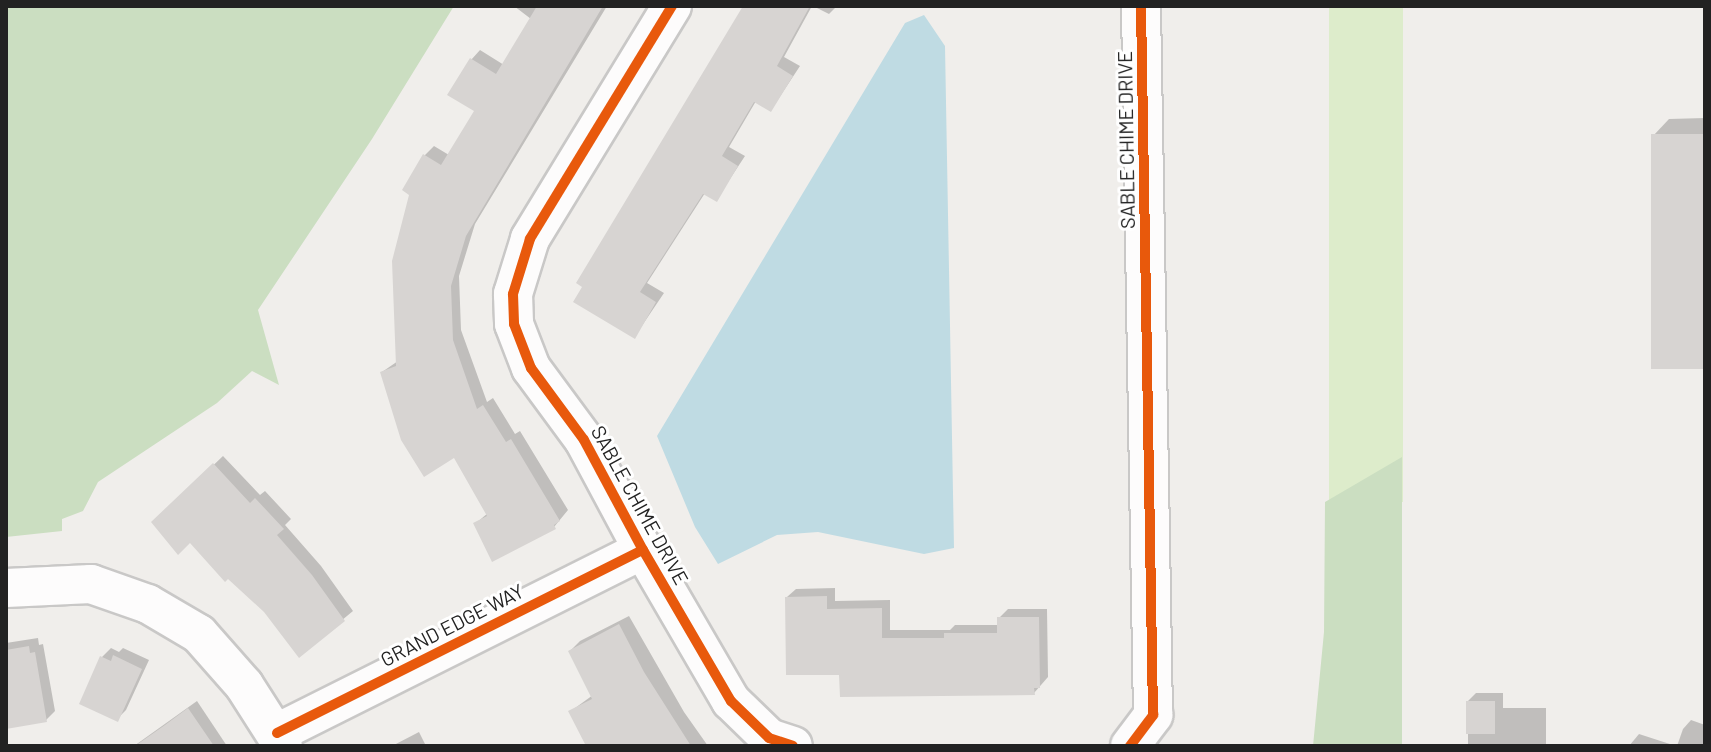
<!DOCTYPE html>
<style>
body{margin:0}
#map{position:relative;width:1711px;height:752px;overflow:hidden;background:#f0eeeb;font-family:Barlow,sans-serif}
div>[style]{position:absolute}
[style*='--x']{left:calc(var(--x)*1px);top:calc(var(--y)*1px);width:calc(var(--w)*1px);rotate:calc(var(--a)*1deg)}
.grass>*{inset:0;background:#ddeccb;transform-origin:0 0}
.forest>*{inset:0;background:#cbdec1}
.water>*{inset:0;background:#bfdbe3}
.shadow>*{inset:0;background:#0003}
.building>*{inset:0;background:#d7d4d2;transform-origin:0 0}
.roads{filter:drop-shadow(2px 0 #c9c8c7) drop-shadow(-2px 0 #c9c8c7) drop-shadow(0 2px #c9c8c7) drop-shadow(0 -2px #c9c8c7)}
.minor>*{height:38px;margin:-19px;padding:0 19px;transform-origin:19px;border-radius:19px;background:#fdfcfc}
.cycleway>*{height:10px;margin:-5px;padding:0 5px;transform-origin:5px;border-radius:5px;background:#e8590c}
span{translate:-50% -50%;white-space:nowrap;text-align:center;line-height:1.15;-webkit-text-stroke:6px #fff;paint-order:stroke}
.street-label{font-size:20px;color:#222}
.frame{position:absolute;inset:0;border:8px solid #222;pointer-events:none}
</style>
<div id="map">
<div class="grass">
<i style="left:1329px;top:6px;width:74px;height:496px"></i>
</div>
<div class="forest">
<i style="clip-path:polygon(6px 6px,454px 6px,372px 139px,258px 310px,279px 385px,252px 371px,217px 403px,98px 482px,83px 511px,62px 519px,62px 531px,6px 537px)"></i>
<i style="clip-path:polygon(1402px 457px,1402px 746px,1313px 746px,1324px 632px,1325px 502px)"></i>
</div>
<div class="water">
<i style="clip-path:polygon(924px 15px,945px 46px,954px 548px,924px 554px,818px 532px,777px 535px,718px 564px,695px 527px,657px 436px,905px 23px)"></i>
</div>
<div class="shadow">
<i style="clip-path:polygon(514px 6px,607px 6px,475px 224px,459px 276px,461px 330px,487px 402px,493px 398px,515px 434px,520px 431px,568px 510px,554px 527px,475px 524px,488px 513px,455px 455px,382px 372px,398px 361px,425px 155px,434px 146px,449px 155px,476px 111px,471px 60px,480px 50px,504px 65px,531px 19px)"></i>
<i style="clip-path:polygon(746px 6px,812px 6px,784px 57px,800px 66px,771px 110px,756px 101px,729px 147px,745px 156px,716px 200px,705px 193px,647px 283px,664px 293px,635px 336px,576px 301px)"></i>
<i style="clip-path:polygon(813px 6px,837px 6px,829px 14px)"></i>
<i style="clip-path:polygon(1705px 118px,1705px 367px,1653px 136px,1669px 119px)"></i>
<i style="clip-path:polygon(223px 456px,260px 495px,265px 491px,291px 519px,285px 525px,321px 566px,353px 611px,300px 655px,265px 611px,190px 540px,154px 522px)"></i>
<i style="clip-path:polygon(835px 588px,835px 601px,890px 600px,890px 630px,950px 630px,955px 625px,999px 625px,999px 618px,1008px 609px,1047px 609px,1048px 677px,1034px 693px,841px 673px,787px 597px,796px 589px)"></i>
<i style="clip-path:polygon(629px 616px,684px 712px,708px 746px,588px 746px,571px 711px,593px 695px,570px 651px,580px 641px)"></i>
<i style="clip-path:polygon(38px 638px,39px 645px,43px 644px,55px 711px,46px 720px,6px 727px,6px 643px)"></i>
<i style="clip-path:polygon(111px 648px,119px 652px,123px 648px,149px 660px,126px 710px,117px 719px,81px 703px,102px 657px)"></i>
<i style="clip-path:polygon(1476px 693px,1503px 693px,1503px 708px,1546px 708px,1546px 746px,1468px 746px,1468px 701px)"></i>
<i style="clip-path:polygon(197px 701px,227px 746px,134px 746px)"></i>
<i style="clip-path:polygon(1691px 720px,1705px 725px,1705px 746px,1677px 746px,1683px 729px)"></i>
<i style="clip-path:polygon(419px 732px,426px 746px,392px 746px)"></i>
<i style="clip-path:polygon(1639px 734px,1676px 746px,1629px 746px)"></i>
</div>
<div class="building">
<i style="clip-path:polygon(537px 6px,603px 6px,466px 236px,451px 286px,453px 340px,477px 409px,483px 405px,506px 442px,511px 439px,560px 521px,554px 525px,556px 529px,492px 562px,473px 523px,487px 516px,454px 458px,424px 477px,401px 440px,380px 372px,396px 366px,392px 261px,409px 195px,402px 190px,423px 154px,441px 165px,474px 111px,447px 95px,470px 58px,496px 74px)"></i>
<i style="clip-path:polygon(743px 6px,810px 6px,777px 66px,793px 76px,771px 112px,754px 102px,722px 156px,738px 166px,717px 202px,703px 194px,640px 292px,656px 302px,635px 339px,573px 302px,582px 287px,576px 283px)"></i>
<i style="left:1705px;top:134px;width:235px;height:54px;rotate:90deg"></i>
<i style="clip-path:polygon(213px 463px,250px 503px,255px 498px,284px 529px,277px 535px,312px 575px,345px 621px,299px 658px,264px 612px,228px 579px,225px 582px,190px 543px,178px 555px,151px 522px)"></i>
<i style="clip-path:polygon(827px 596px,827px 609px,882px 608px,882px 638px,944px 638px,944px 633px,997px 633px,997px 617px,1039px 617px,1040px 688px,1034px 688px,1035px 695px,840px 697px,839px 675px,786px 675px,785px 597px)"></i>
<i style="clip-path:polygon(619px 624px,644px 672px,691px 746px,586px 746px,568px 711px,592px 699px,568px 651px)"></i>
<i style="clip-path:polygon(29px 646px,30px 653px,35px 652px,47px 722px,6px 729px,6px 650px)"></i>
<i style="clip-path:polygon(113px 655px,142px 669px,118px 722px,79px 704px,100px 656px,111px 661px)"></i>
<i style="left:1466px;top:701px;width:29px;height:33px"></i>
<i style="clip-path:polygon(188px 708px,214px 746px,135px 746px,165px 725px)"></i>
</div>
<div class="roads">
<div class="minor">
<i style="--x:672;--y:6;--w:273;--a:121.4"></i>
<i style="--x:530;--y:239;--w:58;--a:107.2"></i>
<i style="--x:513;--y:294;--w:30;--a:88"></i>
<i style="--x:514;--y:324;--w:47;--a:68.9"></i>
<i style="--x:531;--y:368;--w:89;--a:53.6"></i>
<i style="--x:584;--y:440;--w:125;--a:61.8"></i>
<i style="--x:643;--y:550;--w:175;--a:59.8"></i>
<i style="--x:731;--y:701;--w:53;--a:44.2"></i>
<i style="--x:769;--y:738;--w:25;--a:18"></i>
<i style="--x:6;--y:588;--w:85;--a:-2.7"></i>
<i style="--x:91;--y:584;--w:60;--a:19.3"></i>
<i style="--x:148;--y:604;--w:59;--a:30.5"></i>
<i style="--x:199;--y:634;--w:68;--a:48.6"></i>
<i style="--x:244;--y:685;--w:72;--a:57.4"></i>
<i style="--x:277;--y:733;--w:409;--a:-26.6"></i>
<i style="--x:1130;--y:746;--w:39;--a:-53"></i>
<i style="--x:1153;--y:715;--w:709;--a:-90.97"></i>
</div>
</div>
<div class="cycleway">
<i style="--x:672;--y:6;--w:273;--a:121.4"></i>
<i style="--x:530;--y:239;--w:58;--a:107.2"></i>
<i style="--x:513;--y:294;--w:30;--a:88"></i>
<i style="--x:514;--y:324;--w:47;--a:68.9"></i>
<i style="--x:531;--y:368;--w:89;--a:53.6"></i>
<i style="--x:584;--y:440;--w:125;--a:61.8"></i>
<i style="--x:643;--y:550;--w:175;--a:59.8"></i>
<i style="--x:731;--y:701;--w:53;--a:44.2"></i>
<i style="--x:769;--y:738;--w:25;--a:18"></i>
<i style="--x:277;--y:733;--w:409;--a:-26.6"></i>
<i style="--x:1130;--y:746;--w:39;--a:-53"></i>
<i style="--x:1153;--y:715;--w:709;--a:-90.97"></i>
</div>
<div class="street-label">
<span style="left:1126px;top:140px;rotate:-91deg">SABLE CHIME DRIVE</span>
<span style="left:640px;top:505px;rotate:61deg">SABLE CHIME DRIVE</span>
<span style="left:452px;top:625px;rotate:-27deg">GRAND EDGE WAY</span>
</div>
<div class="frame"></div>
</div>
